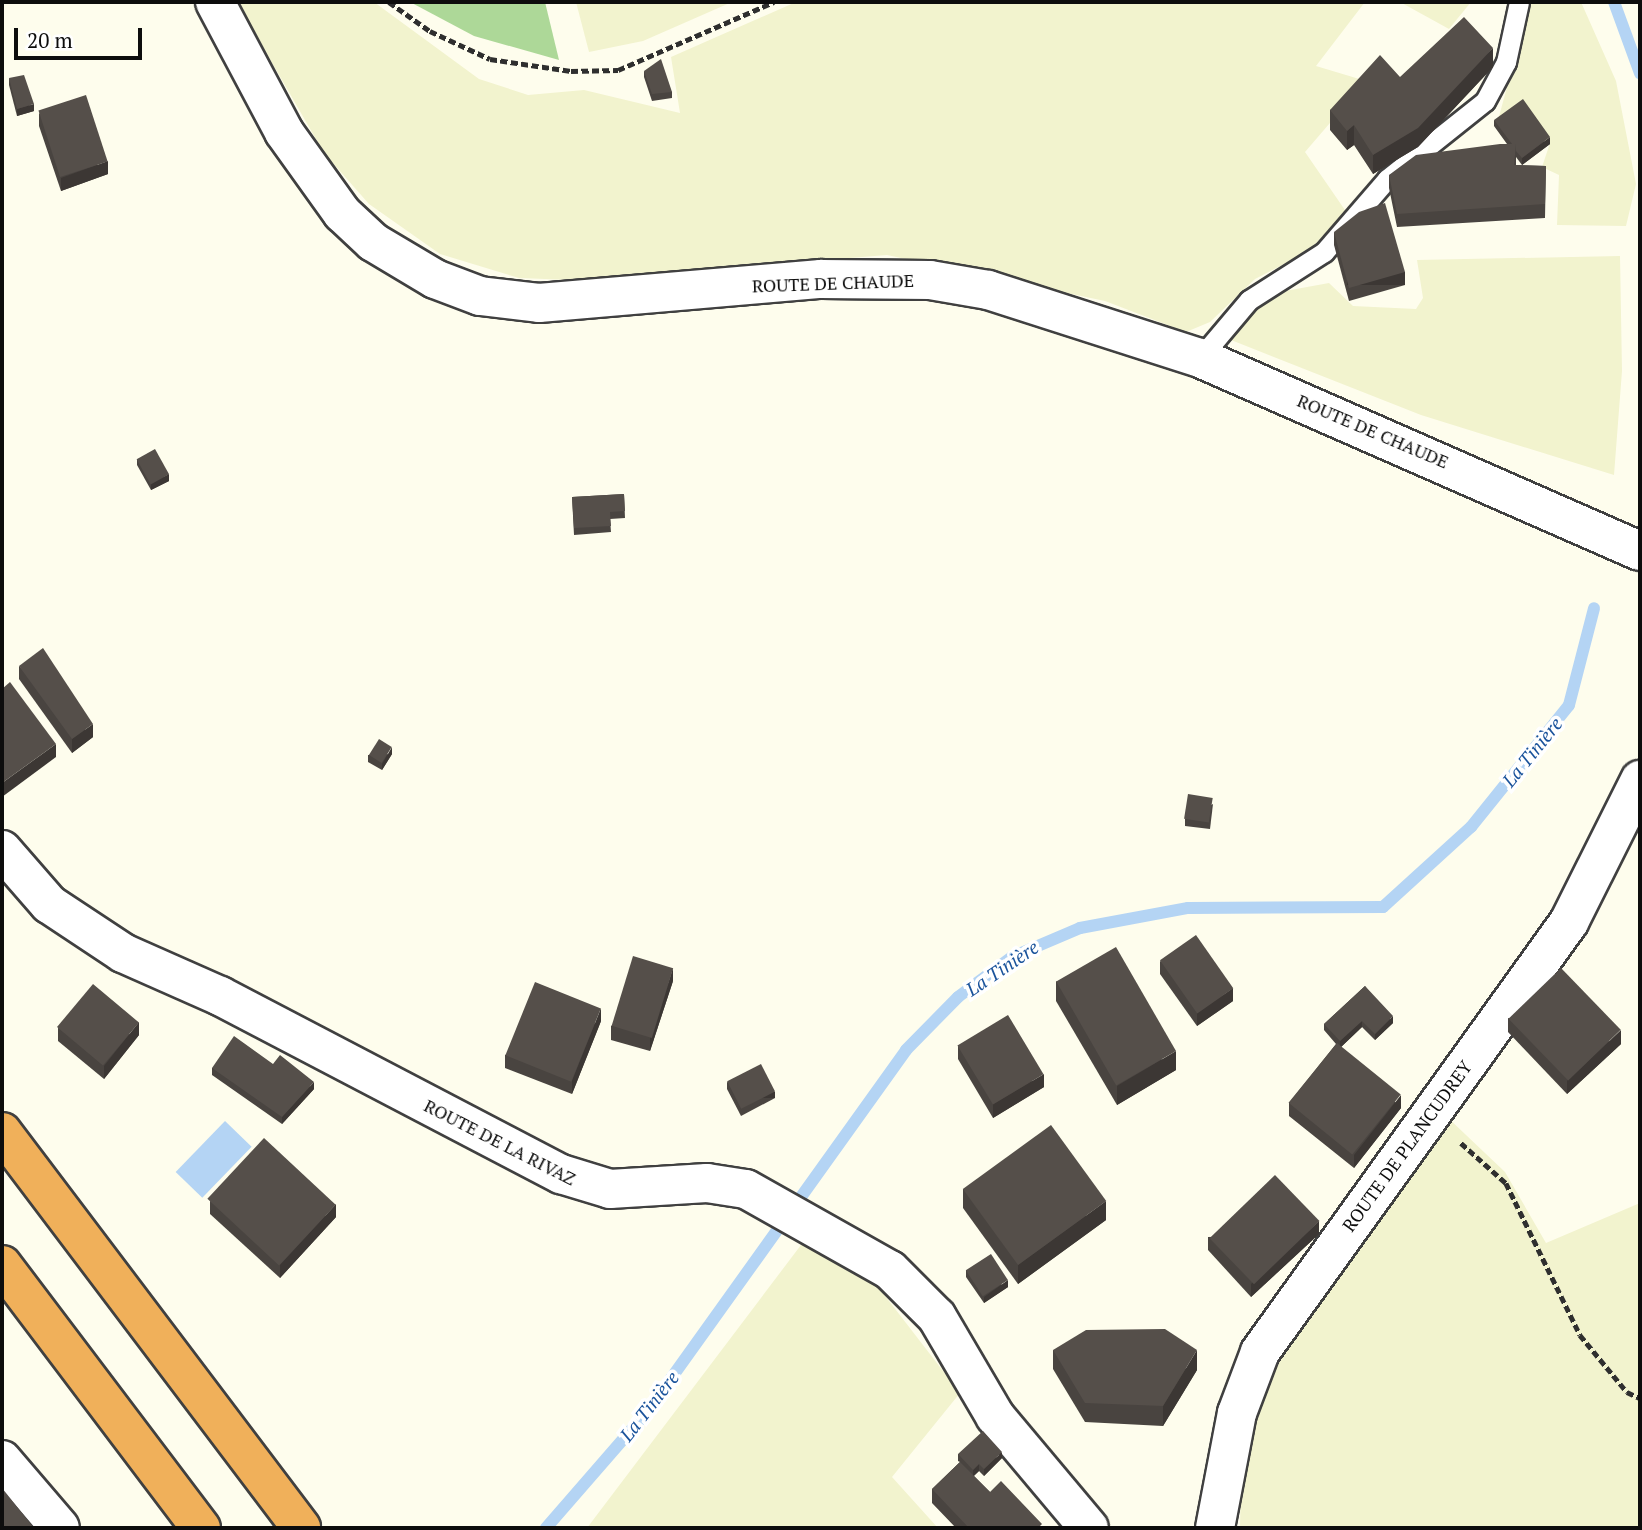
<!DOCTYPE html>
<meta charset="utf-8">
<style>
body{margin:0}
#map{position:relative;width:1642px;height:1530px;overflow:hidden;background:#fefded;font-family:"PT Serif",serif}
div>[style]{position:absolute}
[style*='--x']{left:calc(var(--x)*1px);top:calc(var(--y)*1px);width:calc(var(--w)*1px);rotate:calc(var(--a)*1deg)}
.farmland>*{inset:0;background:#f2f3ce}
.forest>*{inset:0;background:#add898}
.water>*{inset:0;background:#b4d4f4;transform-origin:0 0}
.stream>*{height:12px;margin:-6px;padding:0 6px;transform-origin:6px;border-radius:6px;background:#b4d4f4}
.path>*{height:4.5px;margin-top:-2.25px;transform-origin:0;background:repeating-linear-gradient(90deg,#2f2f2f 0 7px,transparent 0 10.5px)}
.roads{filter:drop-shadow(2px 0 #404040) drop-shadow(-2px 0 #404040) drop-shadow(0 2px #404040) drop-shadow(0 -2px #404040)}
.lane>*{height:19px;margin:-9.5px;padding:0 9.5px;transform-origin:9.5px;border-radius:9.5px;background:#fff}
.street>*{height:38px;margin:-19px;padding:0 19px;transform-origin:19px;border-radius:19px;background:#fff}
.highway>*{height:38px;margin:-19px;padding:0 19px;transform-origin:19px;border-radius:19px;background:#f0b05a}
.wall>*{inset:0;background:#494440}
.shaded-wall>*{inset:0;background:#3c3734;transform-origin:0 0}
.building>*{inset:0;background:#554f4a;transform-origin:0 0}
span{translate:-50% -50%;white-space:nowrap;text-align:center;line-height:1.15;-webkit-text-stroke:7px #fff;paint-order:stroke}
.street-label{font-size:18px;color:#0d0d0d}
.water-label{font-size:19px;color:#1a539b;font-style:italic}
.frame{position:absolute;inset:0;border:4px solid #0d0d0d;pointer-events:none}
.scale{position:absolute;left:14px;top:28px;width:128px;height:32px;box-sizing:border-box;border:4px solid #0d0d0d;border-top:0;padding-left:9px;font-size:21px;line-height:24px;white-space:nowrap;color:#0d0d0d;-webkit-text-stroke:5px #fff;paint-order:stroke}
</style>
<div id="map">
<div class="farmland">
<i style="clip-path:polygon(237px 2px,374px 2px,479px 79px,528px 95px,584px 90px,680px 113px,671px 57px,796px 2px,1365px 2px,1316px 66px,1366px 81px,1305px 152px,1347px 213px,1306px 253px,1255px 279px,1210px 322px,1186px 332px,1105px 301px,887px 255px,571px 280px,519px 278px,440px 254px,369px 204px,324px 153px)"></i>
<i style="clip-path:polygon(576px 2px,732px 2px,643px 41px,589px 52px)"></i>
<i style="clip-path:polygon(1400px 2px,1471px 2px,1449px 29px)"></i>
<i style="clip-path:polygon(1530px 2px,1581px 2px,1616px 81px,1636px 184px,1626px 226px,1557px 225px,1559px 175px,1542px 167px,1550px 143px,1497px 124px)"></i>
<i style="clip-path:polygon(1620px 256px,1622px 371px,1614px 475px,1421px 415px,1231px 340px,1234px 327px,1268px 294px,1329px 283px,1353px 306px,1416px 309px,1423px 298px,1417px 260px)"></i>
<i style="clip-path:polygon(1446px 1116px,1505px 1172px,1546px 1243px,1640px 1203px,1640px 1528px,1240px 1528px,1241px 1471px,1266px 1372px)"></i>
<i style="clip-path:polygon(804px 1241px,879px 1288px,960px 1393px,892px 1477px,938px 1528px,587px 1528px)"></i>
</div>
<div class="forest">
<i style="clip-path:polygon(410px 2px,545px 2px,559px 60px,474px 36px)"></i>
</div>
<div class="water">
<i style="left:225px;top:1121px;width:37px;height:71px;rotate:44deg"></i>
</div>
<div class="stream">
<i style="--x:1614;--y:2;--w:76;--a:69.9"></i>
<i style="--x:546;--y:1528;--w:154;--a:-49"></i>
<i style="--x:647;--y:1412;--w:445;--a:-54.4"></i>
<i style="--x:906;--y:1050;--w:74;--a:-45.5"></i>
<i style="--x:958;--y:997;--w:67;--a:-36.5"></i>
<i style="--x:1012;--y:957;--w:74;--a:-23.1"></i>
<i style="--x:1080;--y:928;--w:110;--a:-10.5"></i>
<i style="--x:1188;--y:908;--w:195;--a:-0.3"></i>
<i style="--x:1383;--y:907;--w:119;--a:-42.3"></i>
<i style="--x:1471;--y:827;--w:156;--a:-51.2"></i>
<i style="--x:1569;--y:705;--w:100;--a:-75.5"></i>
</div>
<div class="path">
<i style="--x:389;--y:2;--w:50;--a:35.3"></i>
<i style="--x:430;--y:31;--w:66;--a:25"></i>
<i style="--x:490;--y:59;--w:82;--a:8.4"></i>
<i style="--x:571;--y:71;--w:47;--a:-1.2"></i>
<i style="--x:618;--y:70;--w:170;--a:-23.6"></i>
<i style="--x:1461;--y:1143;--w:60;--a:41.6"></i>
<i style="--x:1506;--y:1183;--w:169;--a:64"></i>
<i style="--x:1580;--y:1335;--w:74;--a:50.5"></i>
<i style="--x:1627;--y:1392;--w:14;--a:25"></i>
</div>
<div class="roads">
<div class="lane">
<i style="--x:1200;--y:358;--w:76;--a:-49.8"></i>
<i style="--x:1249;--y:300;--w:89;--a:-32.6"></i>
<i style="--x:1324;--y:252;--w:96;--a:-49.2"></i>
<i style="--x:1387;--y:179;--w:125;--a:-38.5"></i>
<i style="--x:1485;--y:101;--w:44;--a:-61.7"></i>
<i style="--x:1506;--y:62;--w:61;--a:-77.8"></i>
</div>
<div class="street">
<i style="--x:215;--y:2;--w:147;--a:62"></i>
<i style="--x:284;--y:132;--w:100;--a:54.4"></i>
<i style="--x:342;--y:213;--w:42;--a:43.1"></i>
<i style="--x:373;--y:242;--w:72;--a:30.8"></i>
<i style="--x:435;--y:279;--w:48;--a:20.7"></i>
<i style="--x:480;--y:296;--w:59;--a:6.8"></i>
<i style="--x:539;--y:303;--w:283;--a:-4.9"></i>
<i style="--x:821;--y:279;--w:109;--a:0.5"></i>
<i style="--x:930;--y:280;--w:59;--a:9.8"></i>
<i style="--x:988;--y:290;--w:223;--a:17.8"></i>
<i style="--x:1200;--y:358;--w:480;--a:23.7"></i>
<i style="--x:2;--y:850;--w:72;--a:49"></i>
<i style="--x:49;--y:904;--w:89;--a:33.5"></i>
<i style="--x:123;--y:953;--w:106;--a:23.9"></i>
<i style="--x:220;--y:996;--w:385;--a:27.6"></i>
<i style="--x:561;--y:1174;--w:51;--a:17"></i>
<i style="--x:610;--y:1189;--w:97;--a:-3.5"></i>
<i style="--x:707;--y:1183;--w:39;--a:9"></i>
<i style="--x:746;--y:1189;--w:165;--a:29.4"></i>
<i style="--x:890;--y:1270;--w:66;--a:45"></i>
<i style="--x:937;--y:1317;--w:115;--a:59.6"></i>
<i style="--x:995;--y:1416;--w:146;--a:50"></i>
<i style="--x:2;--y:1460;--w:89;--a:49.5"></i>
<i style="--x:1215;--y:1528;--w:117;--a:-79.2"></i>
<i style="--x:1237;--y:1413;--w:65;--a:-69.3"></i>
<i style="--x:1260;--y:1352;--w:530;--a:-54.3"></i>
<i style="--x:1569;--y:922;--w:159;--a:-63.4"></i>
</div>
<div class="highway">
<i style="--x:2;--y:1132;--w:496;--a:52.9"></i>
<i style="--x:2;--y:1265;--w:330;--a:52.9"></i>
</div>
</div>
<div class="wall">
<i style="clip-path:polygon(1493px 67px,1418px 147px,1373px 174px,1354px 145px,1347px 150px,1330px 130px,1330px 110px,1400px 77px)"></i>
<i style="clip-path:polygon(644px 71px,672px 92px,672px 98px,652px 101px,644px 77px)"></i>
<i style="clip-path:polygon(9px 78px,34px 111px,17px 116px,9px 85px)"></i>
<i style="clip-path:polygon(39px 113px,108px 174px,61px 191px,39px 126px)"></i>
<i style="clip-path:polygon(1494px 120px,1550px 144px,1522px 165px,1516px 157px,1516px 165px,1546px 166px,1545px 218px,1397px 227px,1389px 188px,1389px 175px,1507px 144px,1494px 126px)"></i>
<i style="clip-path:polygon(1334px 232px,1405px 285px,1349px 301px,1334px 245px)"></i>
<i style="clip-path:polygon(137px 459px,169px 481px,151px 490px,137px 465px)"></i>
<i style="clip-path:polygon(624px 494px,625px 518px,610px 519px,611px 532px,574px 535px,572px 497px)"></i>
<i style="clip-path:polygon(19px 666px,93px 737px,72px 753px,19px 679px)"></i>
<i style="clip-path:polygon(392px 754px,382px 770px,368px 762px,368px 755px)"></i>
<i style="clip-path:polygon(1213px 804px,1210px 829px,1185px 826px,1185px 819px)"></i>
<i style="clip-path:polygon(1160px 961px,1233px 1001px,1197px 1026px,1160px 974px)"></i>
<i style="clip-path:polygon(673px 981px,650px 1051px,611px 1040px,611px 1026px)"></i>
<i style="clip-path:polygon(1056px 981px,1176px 1070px,1117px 1105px,1056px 1001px)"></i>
<i style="clip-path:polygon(1365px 986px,1393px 1023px,1375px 1040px,1362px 1027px,1341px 1047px,1401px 1108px,1354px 1168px,1289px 1116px,1289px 1103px,1336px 1044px,1324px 1030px,1324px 1024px)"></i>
<i style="clip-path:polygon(1508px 1018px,1621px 1044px,1567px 1094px,1508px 1032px)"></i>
<i style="clip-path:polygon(601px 1021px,572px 1094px,505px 1068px,505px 1055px)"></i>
<i style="clip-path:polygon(58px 1028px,139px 1035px,104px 1079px,58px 1041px)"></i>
<i style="clip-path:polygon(958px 1046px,1044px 1087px,993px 1118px,958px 1059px)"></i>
<i style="clip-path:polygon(273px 1064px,314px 1089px,282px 1124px,212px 1075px,212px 1068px)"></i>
<i style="clip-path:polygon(727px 1082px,775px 1098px,741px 1116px,727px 1089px)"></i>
<i style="clip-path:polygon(963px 1189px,1106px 1220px,1018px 1284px,963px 1208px)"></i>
<i style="clip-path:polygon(210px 1201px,336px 1217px,280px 1278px,210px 1214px)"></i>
<i style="clip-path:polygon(1319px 1234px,1251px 1297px,1208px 1250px,1208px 1237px)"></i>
<i style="clip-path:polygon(966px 1270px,1008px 1287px,984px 1303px,966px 1277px)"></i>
<i style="clip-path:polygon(1053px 1350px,1197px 1370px,1163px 1426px,1085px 1422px,1053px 1369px)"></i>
<i style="clip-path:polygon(958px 1454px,1002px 1458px,984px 1476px,979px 1471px,974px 1476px,990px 1492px,1042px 1528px,956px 1528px,932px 1503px,932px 1489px,960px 1462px,958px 1461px)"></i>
</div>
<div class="shaded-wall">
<i style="clip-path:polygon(1493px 48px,1493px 67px,1418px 147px,1373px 174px,1373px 155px)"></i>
<i style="clip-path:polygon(34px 104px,34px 111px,17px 116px,17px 109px)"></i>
<i style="clip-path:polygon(1354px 125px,1354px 145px,1347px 150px,1347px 131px)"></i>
<i style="clip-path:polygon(1550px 137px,1550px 144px,1522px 165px,1522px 158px)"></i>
<i style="clip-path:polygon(108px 161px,108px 174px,61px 191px,61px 178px)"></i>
<i style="left:1405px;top:272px;width:13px;height:58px;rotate:90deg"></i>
<i style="clip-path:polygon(169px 474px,169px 481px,151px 490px,151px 483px)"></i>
<i style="clip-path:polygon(93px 724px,93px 737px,72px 753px,72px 739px)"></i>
<i style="clip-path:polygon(56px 744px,56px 757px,2px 797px,2px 783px)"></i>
<i style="clip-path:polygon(392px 747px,392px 754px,382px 770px,382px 764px)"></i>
<i style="clip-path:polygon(673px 968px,673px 981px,650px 1051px,650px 1038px)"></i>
<i style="clip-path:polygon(1233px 988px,1233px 1001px,1197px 1026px,1197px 1013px)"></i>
<i style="clip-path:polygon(601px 1008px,601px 1021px,572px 1094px,572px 1081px)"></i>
<i style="clip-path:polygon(1393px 1016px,1393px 1023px,1375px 1040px,1375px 1034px)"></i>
<i style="clip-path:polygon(1362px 1021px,1362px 1027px,1340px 1048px,1340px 1041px)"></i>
<i style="clip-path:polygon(139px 1022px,139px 1035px,104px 1079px,104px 1066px)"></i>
<i style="clip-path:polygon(1621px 1030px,1621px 1044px,1567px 1094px,1567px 1081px)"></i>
<i style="clip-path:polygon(1176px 1051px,1176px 1070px,1117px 1105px,1117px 1086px)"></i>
<i style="clip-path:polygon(1044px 1074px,1044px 1087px,993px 1118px,993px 1104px)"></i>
<i style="clip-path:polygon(314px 1082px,314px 1089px,282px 1124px,282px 1117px)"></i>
<i style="left:775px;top:1092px;width:6px;height:38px;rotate:90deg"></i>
<i style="clip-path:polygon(1401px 1095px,1401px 1108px,1354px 1168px,1354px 1155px)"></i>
<i style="clip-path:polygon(1106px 1201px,1106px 1220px,1018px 1284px,1018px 1265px)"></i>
<i style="clip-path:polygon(336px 1204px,336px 1217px,280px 1278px,280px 1265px)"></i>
<i style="clip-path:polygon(1319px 1221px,1319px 1234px,1251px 1297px,1251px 1284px)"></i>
<i style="clip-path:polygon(1008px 1280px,1008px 1287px,984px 1303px,984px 1297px)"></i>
<i style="clip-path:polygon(1197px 1350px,1197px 1370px,1163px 1426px,1163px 1406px)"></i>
<i style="clip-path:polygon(1002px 1452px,1002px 1458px,984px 1476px,984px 1469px)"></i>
<i style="clip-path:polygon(979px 1464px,979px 1471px,973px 1476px,973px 1470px)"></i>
</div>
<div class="building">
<i style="clip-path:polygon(1464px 17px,1493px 48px,1418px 128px,1373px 155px,1354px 125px,1347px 131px,1330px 110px,1380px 55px,1400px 77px)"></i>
<i style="clip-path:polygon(661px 59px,672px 92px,652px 94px,644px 71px)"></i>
<i style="clip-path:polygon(24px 75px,34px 104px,17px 109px,9px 78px)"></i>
<i style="left:86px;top:95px;width:70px;height:50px;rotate:72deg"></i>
<i style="clip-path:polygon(1523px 99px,1550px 137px,1522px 158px,1516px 151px,1516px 144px,1512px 144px,1494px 120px)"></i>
<i style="clip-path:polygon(1500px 144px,1516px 144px,1514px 165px,1546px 166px,1545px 204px,1397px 214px,1389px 175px,1416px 155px)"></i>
<i style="clip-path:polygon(1385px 203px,1405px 272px,1349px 288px,1334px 232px,1359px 212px)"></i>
<i style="left:155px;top:449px;width:29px;height:21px;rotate:61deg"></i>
<i style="clip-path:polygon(624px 494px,625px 511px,610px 512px,611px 526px,574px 528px,572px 497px)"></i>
<i style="clip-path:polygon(43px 648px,93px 724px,72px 739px,19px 666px)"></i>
<i style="clip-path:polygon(10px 682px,56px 744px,2px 783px,2px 689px)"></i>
<i style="left:379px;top:739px;width:15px;height:19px;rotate:32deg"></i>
<i style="left:1188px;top:794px;width:25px;height:25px;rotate:9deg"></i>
<i style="left:1196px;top:935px;width:65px;height:44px;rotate:55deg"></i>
<i style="left:1116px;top:947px;width:120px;height:69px;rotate:60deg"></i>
<i style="left:633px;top:956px;width:42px;height:73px;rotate:17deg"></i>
<i style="left:1561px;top:968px;width:86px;height:73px;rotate:46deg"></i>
<i style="left:535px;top:982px;width:71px;height:79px;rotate:22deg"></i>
<i style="left:93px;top:984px;width:60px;height:56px;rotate:40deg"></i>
<i style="clip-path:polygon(1365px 986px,1393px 1016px,1375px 1034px,1362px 1021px,1340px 1041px,1324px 1024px)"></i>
<i style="left:1008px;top:1015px;width:69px;height:59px;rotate:59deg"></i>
<i style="clip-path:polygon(234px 1036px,273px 1064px,280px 1055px,314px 1082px,282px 1117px,212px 1068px)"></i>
<i style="left:1337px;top:1043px;width:82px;height:77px;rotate:39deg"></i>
<i style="left:761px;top:1064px;width:31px;height:38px;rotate:63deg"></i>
<i style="left:1051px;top:1125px;width:94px;height:109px;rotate:54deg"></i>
<i style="left:264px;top:1138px;width:98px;height:83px;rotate:43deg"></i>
<i style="left:1275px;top:1175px;width:64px;height:91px;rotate:46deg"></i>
<i style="left:991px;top:1254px;width:31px;height:30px;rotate:57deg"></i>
<i style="clip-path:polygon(1165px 1329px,1197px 1350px,1163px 1406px,1085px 1403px,1053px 1350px,1086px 1330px)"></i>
<i style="clip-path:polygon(983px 1431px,1002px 1452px,984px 1469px,979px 1464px,973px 1470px,958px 1454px)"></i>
<i style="clip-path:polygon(960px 1462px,990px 1492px,1001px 1481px,1042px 1524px,1038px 1528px,969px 1528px,932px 1489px)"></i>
<i style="clip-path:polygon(2px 1488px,34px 1528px,2px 1528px)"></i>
</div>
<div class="street-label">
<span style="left:833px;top:283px;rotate:-2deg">ROUTE DE CHAUDE</span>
<span style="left:1373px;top:431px;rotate:23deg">ROUTE DE CHAUDE</span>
<span style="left:500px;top:1142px;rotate:27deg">ROUTE DE LA RIVAZ</span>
<span style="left:1407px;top:1146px;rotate:-54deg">ROUTE DE PLANCUDREY</span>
</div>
<div class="water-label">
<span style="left:1532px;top:752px;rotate:-51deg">La Tinière</span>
<span style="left:1002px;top:968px;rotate:-34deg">La Tinière</span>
<span style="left:649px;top:1406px;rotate:-52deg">La Tinière</span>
</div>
<div class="frame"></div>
<div class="scale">20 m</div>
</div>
